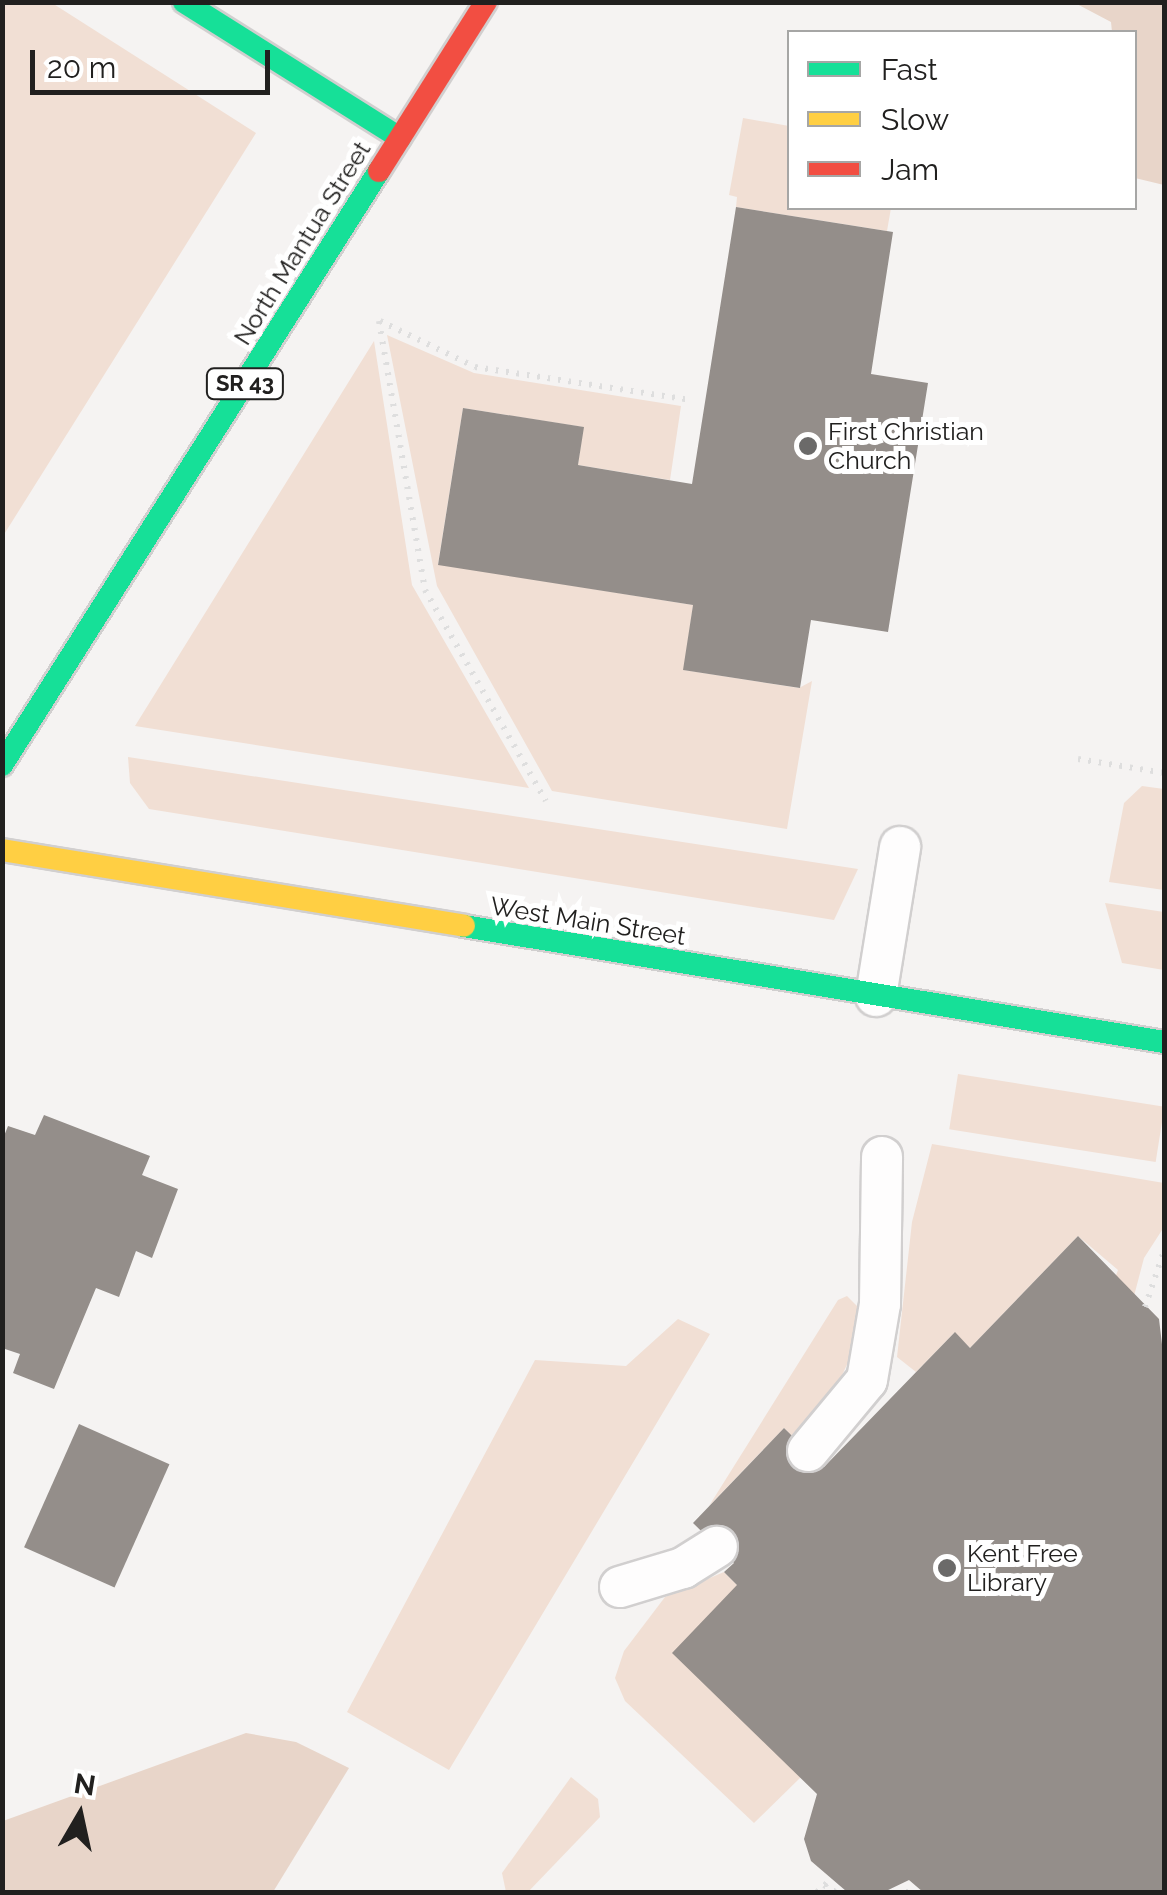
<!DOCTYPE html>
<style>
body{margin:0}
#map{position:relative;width:1167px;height:1895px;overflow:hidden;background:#f5f3f2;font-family:Raleway,sans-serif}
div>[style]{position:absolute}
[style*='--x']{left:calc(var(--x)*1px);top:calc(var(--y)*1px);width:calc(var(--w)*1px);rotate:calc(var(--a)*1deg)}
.green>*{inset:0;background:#f1dfd4;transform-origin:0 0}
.forest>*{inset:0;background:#e8d5c9}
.building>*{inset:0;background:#948e8a;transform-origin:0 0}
.path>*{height:6px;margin-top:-3px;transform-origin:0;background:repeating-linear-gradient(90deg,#dedede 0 2.5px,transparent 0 10.5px)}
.roads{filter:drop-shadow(2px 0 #d1cfcf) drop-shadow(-2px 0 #d1cfcf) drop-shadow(0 2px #d1cfcf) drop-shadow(0 -2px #d1cfcf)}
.lane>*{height:40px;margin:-20px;padding:0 20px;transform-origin:20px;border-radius:20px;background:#fefdfd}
.fast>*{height:22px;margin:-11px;padding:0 11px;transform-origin:11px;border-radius:11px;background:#16e098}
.slow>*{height:22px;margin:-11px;padding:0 11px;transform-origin:11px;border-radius:11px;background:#ffcf43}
.jam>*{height:22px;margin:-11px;padding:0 11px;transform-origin:11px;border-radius:11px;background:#f24e42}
.dots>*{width:28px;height:28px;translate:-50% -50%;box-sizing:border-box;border:5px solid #fff;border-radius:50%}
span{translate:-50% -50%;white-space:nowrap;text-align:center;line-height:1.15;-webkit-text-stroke:10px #fff;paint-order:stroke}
.shield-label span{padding:2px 8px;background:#fff;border:2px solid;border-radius:8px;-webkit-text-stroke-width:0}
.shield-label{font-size:22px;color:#21201f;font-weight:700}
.street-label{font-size:25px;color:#21201f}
.poi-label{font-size:25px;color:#21201f}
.left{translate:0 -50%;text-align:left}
.frame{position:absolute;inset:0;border:5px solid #21201f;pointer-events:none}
.legend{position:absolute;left:787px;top:30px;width:350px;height:180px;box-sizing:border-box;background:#fff;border:2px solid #a6a6a5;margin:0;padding:12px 18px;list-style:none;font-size:30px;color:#21201f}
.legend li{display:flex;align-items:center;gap:20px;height:50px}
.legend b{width:50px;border:2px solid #a6a6a5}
.north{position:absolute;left:30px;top:1765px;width:100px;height:100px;-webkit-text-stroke:8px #fff;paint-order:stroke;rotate:9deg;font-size:28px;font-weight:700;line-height:40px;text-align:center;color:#21201f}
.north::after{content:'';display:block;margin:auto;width:35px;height:45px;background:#21201f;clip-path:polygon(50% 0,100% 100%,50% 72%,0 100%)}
.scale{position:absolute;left:30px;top:50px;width:240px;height:45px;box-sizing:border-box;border:5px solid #21201f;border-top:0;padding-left:12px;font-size:30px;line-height:35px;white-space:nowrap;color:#21201f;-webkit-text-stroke:8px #fff;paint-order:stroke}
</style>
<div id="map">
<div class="green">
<i style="clip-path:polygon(3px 2px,52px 3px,256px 133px,3px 536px)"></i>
<i style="clip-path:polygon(743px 118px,789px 126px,790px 208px,891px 208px,887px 231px,736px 207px,737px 197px,729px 195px)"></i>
<i style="clip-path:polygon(387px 335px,474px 373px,681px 406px,670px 480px,578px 465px,583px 427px,463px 408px,438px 564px,693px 605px,684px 670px,799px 688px,812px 681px,787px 829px,552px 791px,437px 586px)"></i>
<i style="clip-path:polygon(374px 341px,412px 585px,529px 788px,135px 726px)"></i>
<i style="clip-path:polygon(128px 757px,858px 869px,834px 920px,149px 809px,130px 783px)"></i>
<i style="clip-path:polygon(1142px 786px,1164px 789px,1164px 890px,1109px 882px,1124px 803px)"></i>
<i style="clip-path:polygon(1105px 903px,1164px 912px,1164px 970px,1122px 963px)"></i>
<i style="left:958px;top:1074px;width:209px;height:56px;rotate:9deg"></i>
<i style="clip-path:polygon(932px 1144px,1164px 1183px,1164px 1227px,1144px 1258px,1134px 1296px,1115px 1278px,1118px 1270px,1078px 1236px,970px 1348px,954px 1333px,916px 1372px,897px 1357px,912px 1222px)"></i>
<i style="clip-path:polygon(847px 1296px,858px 1307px,851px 1356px,837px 1386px,792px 1436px,784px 1428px,709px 1506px,838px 1300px)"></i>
<i style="clip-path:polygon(678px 1319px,710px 1334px,449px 1770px,347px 1712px,535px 1360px,626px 1366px)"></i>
<i style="clip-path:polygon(724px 1572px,737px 1585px,801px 1777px,754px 1823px,625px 1701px,615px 1678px,624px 1651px,665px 1597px)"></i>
<i style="clip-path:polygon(571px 1777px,598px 1799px,600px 1817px,528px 1892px,506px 1892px,502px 1873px)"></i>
</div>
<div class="forest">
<i style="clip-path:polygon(1075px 3px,1164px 3px,1164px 185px,1135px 178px,1134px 32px,1112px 32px,1111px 22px)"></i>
<i style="clip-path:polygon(246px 1733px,296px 1742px,349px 1768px,273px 1892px,3px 1892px,3px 1821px)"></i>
</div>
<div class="building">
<i style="clip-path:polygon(736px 207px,893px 232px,871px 374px,928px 383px,888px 632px,811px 620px,800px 688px,683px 670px,693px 605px,438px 565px,463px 408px,584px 427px,578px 465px,692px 484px)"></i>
<i style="clip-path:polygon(44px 1115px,150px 1156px,142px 1175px,178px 1189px,152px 1258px,136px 1251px,119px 1297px,96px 1288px,54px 1389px,13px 1373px,20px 1354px,2px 1348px,2px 1141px,8px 1126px,35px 1135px)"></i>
<i style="clip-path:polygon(1078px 1236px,1159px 1319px,1164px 1361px,1164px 1892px,923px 1892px,909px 1880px,884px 1892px,846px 1891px,811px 1861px,804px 1839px,817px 1794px,672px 1653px,737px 1585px,724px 1572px,734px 1563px,693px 1523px,784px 1428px,824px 1467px,955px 1332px,970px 1348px)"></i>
<i style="left:79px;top:1424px;width:99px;height:135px;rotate:24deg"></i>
</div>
<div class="path">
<i style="--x:379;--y:321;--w:273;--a:80.3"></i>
<i style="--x:425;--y:590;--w:243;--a:60.2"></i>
<i style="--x:380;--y:321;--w:106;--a:25.8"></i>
<i style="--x:475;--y:367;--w:219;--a:8.7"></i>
<i style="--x:1078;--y:759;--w:87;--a:9.2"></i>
<i style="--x:1145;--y:1307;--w:59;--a:-71.3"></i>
<i style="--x:824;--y:1885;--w:13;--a:32"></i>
<i style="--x:817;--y:1892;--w:15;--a:-42"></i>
<i style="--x:906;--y:1892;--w:5;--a:0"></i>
</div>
<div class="roads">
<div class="lane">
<i style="--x:876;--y:996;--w:151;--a:-80.8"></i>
<i style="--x:808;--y:1451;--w:92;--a:-50.3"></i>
<i style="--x:867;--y:1380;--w:77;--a:-80.3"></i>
<i style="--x:880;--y:1304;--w:147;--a:-89.2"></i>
<i style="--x:620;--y:1587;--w:66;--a:-16.8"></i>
<i style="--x:683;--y:1568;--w:40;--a:-32"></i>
</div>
<div class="fast">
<i style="--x:184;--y:2;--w:255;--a:32.2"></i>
<i style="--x:2;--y:765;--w:704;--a:-57.6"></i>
<i style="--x:464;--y:926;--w:710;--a:9.41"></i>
</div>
<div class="slow">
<i style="--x:2;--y:850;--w:468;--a:9.3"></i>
</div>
<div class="jam">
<i style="--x:379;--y:171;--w:200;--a:-57.7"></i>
</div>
</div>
<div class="dots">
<i style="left:808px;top:446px;background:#6b6a69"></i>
<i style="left:947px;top:1568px;background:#6b6a69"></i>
</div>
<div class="shield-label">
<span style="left:245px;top:384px">SR 43</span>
</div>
<div class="street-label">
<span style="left:302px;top:243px;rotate:-58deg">North Mantua Street</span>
<span style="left:588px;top:921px;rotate:9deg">West Main Street</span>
</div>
<div class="poi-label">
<span class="left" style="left:828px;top:446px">First Christian<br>Church</span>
<span class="left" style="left:967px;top:1568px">Kent Free<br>Library</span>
</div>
<div class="frame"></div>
<ul class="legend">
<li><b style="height:12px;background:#16e098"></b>Fast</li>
<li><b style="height:12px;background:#ffcf43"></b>Slow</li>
<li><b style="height:12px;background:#f24e42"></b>Jam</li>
</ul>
<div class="north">N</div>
<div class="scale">20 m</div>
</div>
